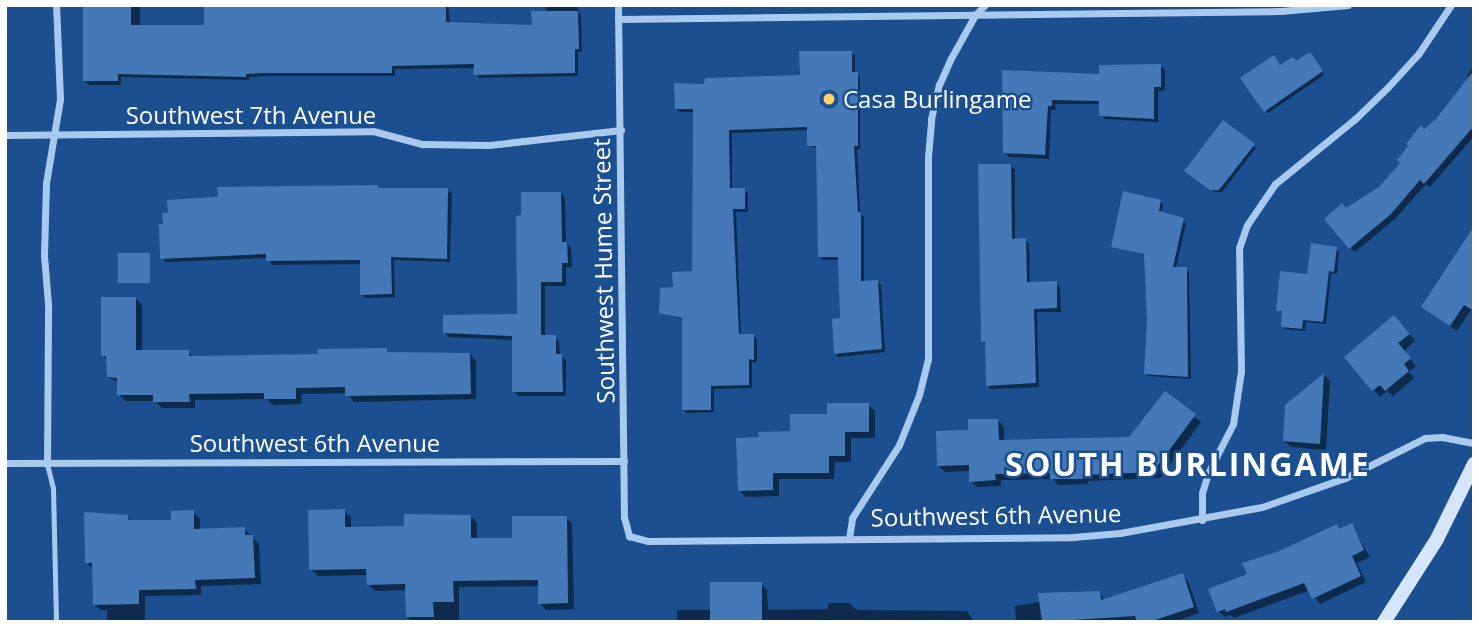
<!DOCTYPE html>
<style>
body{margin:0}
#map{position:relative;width:1479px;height:627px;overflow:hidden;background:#1b4f8f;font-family:"Open Sans",sans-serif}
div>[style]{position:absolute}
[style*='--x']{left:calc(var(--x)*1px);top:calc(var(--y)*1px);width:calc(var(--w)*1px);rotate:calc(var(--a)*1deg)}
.shadow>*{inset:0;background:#0007;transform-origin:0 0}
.building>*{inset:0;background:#4478b7;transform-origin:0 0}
.service>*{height:5px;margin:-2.5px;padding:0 2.5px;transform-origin:2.5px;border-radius:2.5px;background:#a9c9ee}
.minor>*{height:7px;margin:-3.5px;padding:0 3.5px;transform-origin:3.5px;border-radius:3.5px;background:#a9c9ee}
.secondary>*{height:14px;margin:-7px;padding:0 7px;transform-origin:7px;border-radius:7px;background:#d6e6fa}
.dots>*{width:19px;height:19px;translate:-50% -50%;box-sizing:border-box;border:4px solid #1b4f8f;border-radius:50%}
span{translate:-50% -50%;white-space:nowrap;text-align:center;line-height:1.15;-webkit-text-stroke:5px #1b4f8f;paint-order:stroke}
.poi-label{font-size:24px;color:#fff}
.left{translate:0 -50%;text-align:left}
.street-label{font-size:24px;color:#fff}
.district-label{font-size:32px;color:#fff;font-weight:700;letter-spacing:2px}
.frame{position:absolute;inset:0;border:7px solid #fff;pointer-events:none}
</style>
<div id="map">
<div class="shadow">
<i style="clip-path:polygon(84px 5px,140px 5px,140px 27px,206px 26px,390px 5px,448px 5px,450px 24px,533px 27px,546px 13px,546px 5px,576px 5px,581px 17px,582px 52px,578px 52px,578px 76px,479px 78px,475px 68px,395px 69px,395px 76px,267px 76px,249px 77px,249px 80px,121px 77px,121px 85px,89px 85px,85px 81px)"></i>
<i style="clip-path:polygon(851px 52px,855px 56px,855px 73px,860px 77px,860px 149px,857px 149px,860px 213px,864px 217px,864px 282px,878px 282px,881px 285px,885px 352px,839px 357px,835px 354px,841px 320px,840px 260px,823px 260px,820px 257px,818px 149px,809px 145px,809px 130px,732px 133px,732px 190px,744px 190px,748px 193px,748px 212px,736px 212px,741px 336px,754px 336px,757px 339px,757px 362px,752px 362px,752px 388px,714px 389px,714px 412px,687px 413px,683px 409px,684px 320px,661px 312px,674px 289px,694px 273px,695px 112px,680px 112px,676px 109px,706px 85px,801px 77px)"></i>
<i style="clip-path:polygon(1313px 58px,1324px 75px,1268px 113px,1265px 110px,1281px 67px)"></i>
<i style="clip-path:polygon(1474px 65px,1474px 136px,1430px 187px,1426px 184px,1395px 219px,1355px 252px,1350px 248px,1346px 210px,1380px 188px,1470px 78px,1467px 76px)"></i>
<i style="clip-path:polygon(1161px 66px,1165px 70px,1165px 90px,1158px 91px,1158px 122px,1105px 119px,1101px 115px,1101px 104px,1055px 104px,1056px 110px,1051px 110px,1049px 159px,1009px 157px,1005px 152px,1004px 72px,1101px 76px)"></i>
<i style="clip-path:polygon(1254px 146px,1256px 148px,1222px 192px,1215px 192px,1190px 173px)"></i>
<i style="clip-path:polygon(1011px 166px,1015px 170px,1015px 240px,1025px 240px,1029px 244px,1030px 284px,1056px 283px,1060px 287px,1061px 312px,1037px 312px,1039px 387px,991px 389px,987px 385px,987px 346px,982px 341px)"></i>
<i style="clip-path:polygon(377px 187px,380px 190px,448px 190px,452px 194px,450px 262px,394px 260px,395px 297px,365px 298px,361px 294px,361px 264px,272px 265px,268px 258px,166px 262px,162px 258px)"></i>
<i style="clip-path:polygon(561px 193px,565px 198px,566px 242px,571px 248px,572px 267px,566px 267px,566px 286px,545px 286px,545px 337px,555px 337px,559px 341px,560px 355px,566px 360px,566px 396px,519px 396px,514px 391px,514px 340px,449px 337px,444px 332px,519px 316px)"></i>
<i style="clip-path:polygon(1160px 201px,1163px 204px,1161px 214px,1186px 223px,1176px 268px,1189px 271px,1191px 379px,1148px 376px,1145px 373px,1149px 319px,1146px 255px,1113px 246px)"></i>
<i style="clip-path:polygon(1474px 239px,1474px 311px,1471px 310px,1457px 331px,1424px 307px)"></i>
<i style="clip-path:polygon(1336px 249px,1339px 252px,1337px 274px,1331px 273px,1326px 324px,1306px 322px,1305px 331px,1285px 329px,1282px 326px,1284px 313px,1278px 310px)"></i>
<i style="clip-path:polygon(135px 298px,142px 305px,142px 352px,188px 352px,194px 358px,320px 356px,386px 350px,390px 354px,470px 354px,476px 361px,476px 399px,354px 402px,347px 393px,301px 394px,302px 404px,273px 405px,267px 399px,195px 400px,195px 408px,162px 408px,155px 401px,125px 401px,119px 394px,119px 383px,108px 377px,108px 361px,103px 355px)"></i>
<i style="clip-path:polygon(1401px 323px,1415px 341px,1404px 351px,1416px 366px,1409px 372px,1414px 378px,1393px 396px,1387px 391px,1380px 397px,1346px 357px)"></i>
<i style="clip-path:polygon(1324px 375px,1330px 381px,1326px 450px,1291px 447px,1284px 441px,1287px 406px)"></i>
<i style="clip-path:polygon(1165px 393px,1201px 422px,1160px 478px,1088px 481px,1088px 484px,1058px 485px,1053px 479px,1001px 480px,1001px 486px,977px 487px,971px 481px,970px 471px,945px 472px,938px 465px,970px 431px,997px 420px,1004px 427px,1004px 441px,1130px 439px)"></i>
<i style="clip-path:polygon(869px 405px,875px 411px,875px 438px,851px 438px,851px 462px,835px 462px,834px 479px,779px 479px,779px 496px,746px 497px,739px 490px,792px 433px,829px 415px)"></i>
<i style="left:5px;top:506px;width:2px;height:37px;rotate:27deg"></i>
<i style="clip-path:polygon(344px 511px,351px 517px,351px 528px,406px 527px,471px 516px,477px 523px,477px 540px,514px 540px,566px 517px,572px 524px,574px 609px,546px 610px,540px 603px,539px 586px,459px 587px,459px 622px,412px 622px,407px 617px,407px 590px,375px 591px,368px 584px,368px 575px,318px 576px,311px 569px)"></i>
<i style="clip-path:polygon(193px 512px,200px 519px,200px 530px,244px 529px,259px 544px,261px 584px,201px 586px,201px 595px,145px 596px,145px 622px,107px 622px,107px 610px,101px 610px,94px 604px,94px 570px,86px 562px,127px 517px,132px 522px,173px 521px)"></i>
<i style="clip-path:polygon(1351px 525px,1370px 557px,1357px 563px,1366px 582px,1320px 604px,1310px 590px,1234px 618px,1231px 615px,1225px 617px,1218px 611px,1249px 575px,1278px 554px,1336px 526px,1340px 530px)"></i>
<i style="clip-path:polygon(1182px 575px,1188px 581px,1199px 613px,1173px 622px,1016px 622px,1015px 606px,1099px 592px,1105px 600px)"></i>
<i style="clip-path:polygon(761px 584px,767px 590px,768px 610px,828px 609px,828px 603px,849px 603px,857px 610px,967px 611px,974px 622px,677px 622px,677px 610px,712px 610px)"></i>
</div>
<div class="building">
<i style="clip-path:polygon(83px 5px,131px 5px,131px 25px,204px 25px,204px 5px,446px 5px,446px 22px,532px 25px,531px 11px,578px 11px,579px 49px,575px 49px,575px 73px,473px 75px,474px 64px,392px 66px,392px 73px,262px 73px,246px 74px,246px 77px,118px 74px,118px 81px,83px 81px)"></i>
<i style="clip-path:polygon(799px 51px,852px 51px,852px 72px,858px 72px,858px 146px,854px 146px,858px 212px,861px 212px,861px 281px,878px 280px,882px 349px,834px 354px,832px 319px,840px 318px,838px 257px,818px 257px,816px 146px,807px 146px,807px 127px,729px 130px,730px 188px,745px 188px,745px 209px,733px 209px,739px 334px,754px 334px,754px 360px,749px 359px,749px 385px,711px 386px,711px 410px,682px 410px,682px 318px,659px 313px,660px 288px,673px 287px,672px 272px,692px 271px,693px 109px,675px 109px,674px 83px,704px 84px,705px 78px,800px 75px)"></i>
<i style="clip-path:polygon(1310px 52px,1323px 71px,1264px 112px,1240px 78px,1274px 55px,1280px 65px,1293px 57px,1296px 61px)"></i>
<i style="clip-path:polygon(1161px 64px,1161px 87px,1154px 87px,1154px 119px,1099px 116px,1099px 101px,1052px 100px,1052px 106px,1048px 106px,1045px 155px,1003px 153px,1002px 70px,1099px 74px,1099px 65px)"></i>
<i style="clip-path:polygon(1474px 70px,1474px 126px,1424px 184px,1420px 180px,1391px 214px,1349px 249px,1324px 219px,1342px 203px,1346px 208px,1379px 187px,1400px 163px,1397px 160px,1408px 146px,1406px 144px,1421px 125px,1424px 129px,1436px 119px)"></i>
<i style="clip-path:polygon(1223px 120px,1255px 144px,1219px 190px,1210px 190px,1184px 171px)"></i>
<i style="clip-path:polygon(978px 164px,1011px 164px,1012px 239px,1026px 238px,1027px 282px,1057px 281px,1057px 308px,1034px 309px,1036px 383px,986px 386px,985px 342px,981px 342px)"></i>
<i style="clip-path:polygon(378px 185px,378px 188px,448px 188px,447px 259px,391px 257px,392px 294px,360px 295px,360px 260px,266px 261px,266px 254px,160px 259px,159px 224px,163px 224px,162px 213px,168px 213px,167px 200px,214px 197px,218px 196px,217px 187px)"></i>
<i style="clip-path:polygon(1123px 191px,1161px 200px,1159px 211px,1184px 218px,1173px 267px,1187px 267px,1188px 377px,1144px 374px,1147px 319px,1144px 254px,1111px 247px)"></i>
<i style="clip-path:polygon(521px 192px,561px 192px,562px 242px,567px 242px,568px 263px,562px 263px,562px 282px,541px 282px,541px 335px,556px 335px,556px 354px,562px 354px,563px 392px,512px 392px,512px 336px,443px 333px,443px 315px,517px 314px,516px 216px,521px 215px)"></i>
<i style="clip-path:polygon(1474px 226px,1474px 311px,1464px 305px,1450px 326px,1421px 307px)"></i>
<i style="clip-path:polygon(1311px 243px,1337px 247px,1334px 272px,1329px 271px,1323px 322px,1303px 320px,1302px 329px,1281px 327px,1282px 311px,1276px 311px,1280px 271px,1307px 274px)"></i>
<i style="left:118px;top:253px;width:32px;height:30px"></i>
<i style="clip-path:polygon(101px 297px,136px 297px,136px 350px,189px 350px,189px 356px,318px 354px,318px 349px,387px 348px,387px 352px,470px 353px,471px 394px,345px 396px,345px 387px,296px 388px,296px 399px,264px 399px,264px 393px,189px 394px,190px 402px,153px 402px,153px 395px,117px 395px,117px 378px,107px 377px,106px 356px,101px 356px)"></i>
<i style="clip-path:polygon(1394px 315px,1410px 334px,1398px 343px,1411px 358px,1404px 364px,1409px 371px,1385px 391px,1380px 385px,1372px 391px,1344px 357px)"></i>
<i style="clip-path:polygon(1324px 373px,1320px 444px,1283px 441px,1285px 405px)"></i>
<i style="clip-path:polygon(1165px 391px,1196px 414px,1153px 472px,1082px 475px,1083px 479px,1050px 479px,1050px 473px,995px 474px,996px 480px,969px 482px,969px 465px,937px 466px,936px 431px,968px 430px,968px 419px,998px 419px,999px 440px,1129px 437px)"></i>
<i style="clip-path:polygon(827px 403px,869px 403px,869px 432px,845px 432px,845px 456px,829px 456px,829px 473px,773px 473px,773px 490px,738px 491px,736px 438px,759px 437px,758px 432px,790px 431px,790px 414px,827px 414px)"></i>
<i style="clip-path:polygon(345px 509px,345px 527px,404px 526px,404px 514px,471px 515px,471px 538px,512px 538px,512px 516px,567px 516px,568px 603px,538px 604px,538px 580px,453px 581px,454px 602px,433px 602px,434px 617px,406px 617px,405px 584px,367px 585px,366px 569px,309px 570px,308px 510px)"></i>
<i style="clip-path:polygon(194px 510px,194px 529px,245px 527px,245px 535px,253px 535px,255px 578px,195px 580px,196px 589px,139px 590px,139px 604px,93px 605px,92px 563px,85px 563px,84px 512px,128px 515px,128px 520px,171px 520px,171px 511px)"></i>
<i style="clip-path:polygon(1352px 523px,1364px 550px,1352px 556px,1361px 576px,1312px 599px,1304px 583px,1226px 612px,1225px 609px,1217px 612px,1208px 589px,1247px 574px,1242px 563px,1277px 552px,1337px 524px,1339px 529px)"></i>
<i style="clip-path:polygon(1183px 573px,1194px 607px,1149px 622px,1137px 622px,1135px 616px,1042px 622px,1038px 593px,1100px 591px,1101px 600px)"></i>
<i style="left:762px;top:582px;width:40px;height:52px;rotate:90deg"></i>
</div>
<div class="service">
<i style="--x:47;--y:464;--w:25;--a:76"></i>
<i style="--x:53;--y:488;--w:134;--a:88.7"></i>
</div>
<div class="minor">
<i style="--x:618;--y:5;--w:512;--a:89.33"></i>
<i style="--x:624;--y:517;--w:20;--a:75"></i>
<i style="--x:629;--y:536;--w:20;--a:15"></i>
<i style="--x:648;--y:541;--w:425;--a:-0.5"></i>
<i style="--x:1073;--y:537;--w:47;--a:-4.9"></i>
<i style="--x:1120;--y:533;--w:144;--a:-10.4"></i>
<i style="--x:1262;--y:507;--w:88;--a:-19.3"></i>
<i style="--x:1345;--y:478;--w:89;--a:-26.6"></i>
<i style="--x:1425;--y:438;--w:17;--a:-3"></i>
<i style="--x:1442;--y:437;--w:33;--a:11"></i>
<i style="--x:618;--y:19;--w:663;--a:-0.69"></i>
<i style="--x:1281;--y:11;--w:67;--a:-5.1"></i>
<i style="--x:5;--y:135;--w:368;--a:-0.6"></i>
<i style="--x:373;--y:131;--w:51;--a:14.9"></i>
<i style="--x:422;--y:144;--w:67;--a:0.9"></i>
<i style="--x:489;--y:145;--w:133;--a:-6.5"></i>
<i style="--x:5;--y:463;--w:619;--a:-0.19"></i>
<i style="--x:47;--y:464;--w:160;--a:-89.6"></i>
<i style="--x:48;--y:304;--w:49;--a:-94.7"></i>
<i style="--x:44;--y:255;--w:72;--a:-88.4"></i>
<i style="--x:46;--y:183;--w:85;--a:-80.5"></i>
<i style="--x:60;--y:99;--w:94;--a:-92.4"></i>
<i style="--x:1202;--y:520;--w:27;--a:-90"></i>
<i style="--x:1202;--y:493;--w:21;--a:-73"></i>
<i style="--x:1208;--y:473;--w:55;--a:-63"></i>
<i style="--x:1233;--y:424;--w:54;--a:-81.4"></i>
<i style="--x:1241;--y:371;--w:123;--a:-90.9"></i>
<i style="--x:1239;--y:248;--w:24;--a:-71"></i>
<i style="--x:1247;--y:225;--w:50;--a:-55.7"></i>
<i style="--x:1275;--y:184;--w:103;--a:-39.1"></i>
<i style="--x:1355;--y:119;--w:46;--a:-44.1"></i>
<i style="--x:1388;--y:87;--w:46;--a:-47.6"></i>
<i style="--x:1419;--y:53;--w:58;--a:-56.3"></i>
<i style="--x:849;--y:538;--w:20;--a:-81"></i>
<i style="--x:852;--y:518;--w:87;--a:-57.2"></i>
<i style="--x:899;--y:445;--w:54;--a:-68.2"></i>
<i style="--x:919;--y:395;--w:38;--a:-76"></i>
<i style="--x:928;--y:358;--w:201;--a:-90"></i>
<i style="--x:928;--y:157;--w:38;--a:-85"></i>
<i style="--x:931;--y:119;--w:35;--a:-77"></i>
<i style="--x:939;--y:85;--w:27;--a:-66"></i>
<i style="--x:950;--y:60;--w:51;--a:-60.9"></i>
<i style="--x:975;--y:15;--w:14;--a:-45"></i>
</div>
<div class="secondary">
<i style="--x:1384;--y:622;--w:98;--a:-57.4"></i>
<i style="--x:1437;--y:539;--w:84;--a:-63.7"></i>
</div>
<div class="dots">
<i style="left:829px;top:99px;background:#ffd166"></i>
</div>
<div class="poi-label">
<span class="left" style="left:843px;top:99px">Casa Burlingame</span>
</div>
<div class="street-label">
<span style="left:251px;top:115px">Southwest 7th Avenue</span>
<span style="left:603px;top:271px;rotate:-91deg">Southwest Hume Street</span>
<span style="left:315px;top:443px">Southwest 6th Avenue</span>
<span style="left:996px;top:515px;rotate:-1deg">Southwest 6th Avenue</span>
</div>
<div class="district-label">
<span style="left:1188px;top:464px">SOUTH BURLINGAME</span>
</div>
<div class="frame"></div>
</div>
